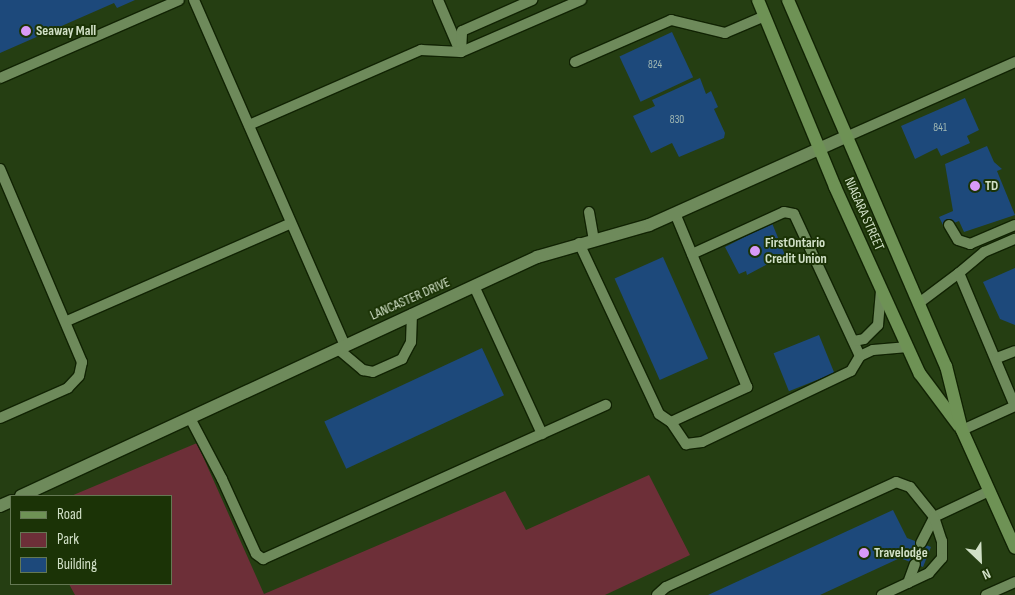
<!DOCTYPE html>
<style>
body{margin:0}
#map{position:relative;width:1015px;height:595px;overflow:hidden;background:#253e12;font-family:"Sofia Sans Condensed",sans-serif}
div>[style]{position:absolute}
[style*='--x']{left:calc(var(--x)*1px);top:calc(var(--y)*1px);width:calc(var(--w)*1px);rotate:calc(var(--a)*1deg)}
.green>*{inset:0;background:#6d2f38}
.building>*{inset:0;background:#1d497b;transform-origin:0 0}
.roads{filter:drop-shadow(1px 0 #112303) drop-shadow(-1px 0 #112303) drop-shadow(0 1px #112303) drop-shadow(0 -1px #112303)}
.service>*{height:10px;margin:-5px;padding:0 5px;transform-origin:5px;border-radius:5px;background:#6e8a5b}
.minor>*{height:12px;margin:-6px;padding:0 6px;transform-origin:6px;border-radius:6px;background:#6e8a5b}
.secondary>*{height:12px;margin:-6px;padding:0 6px;transform-origin:6px;border-radius:6px;background:#6e9255}
.dots>*{width:14px;height:14px;translate:-50% -50%;box-sizing:border-box;border:2px solid #1b3306;border-radius:50%}
span{translate:-50% -50%;white-space:nowrap;text-align:center;line-height:1.15;-webkit-text-stroke:4px #1b3306;paint-order:stroke}
.number-label{font-size:11px;color:#a4bab4}
.number-label span{-webkit-text-stroke-width:0}
.poi-label{font-size:14px;color:#d1e0c7;font-weight:700}
.left{translate:0 -50%;text-align:left}
.street-label{font-size:14px;color:#d1e0c7}
.legend{position:absolute;left:10px;top:495px;width:162px;height:90px;box-sizing:border-box;background:#1b3306;border:1px solid #647853;margin:0;padding:6px 9px;list-style:none;font-size:15px;color:#d1e0c7}
.legend li{display:flex;align-items:center;gap:10px;height:25px}
.legend b{width:25px;border:1px solid #647853}
.north{position:absolute;left:955px;top:535px;width:50px;height:50px;-webkit-text-stroke:4px #1b3306;paint-order:stroke;rotate:156deg;font-size:14px;font-weight:700;line-height:20px;text-align:center;color:#d1e0c7}
.north::after{content:'';display:block;margin:auto;width:18px;height:22px;background:#d1e0c7;clip-path:polygon(50% 0,100% 100%,50% 72%,0 100%)}
</style>
<div id="map">
<div class="green">
<i style="clip-path:polygon(197px 443px,264px 594px,505px 491px,526px 530px,649px 475px,690px 555px,605px 595px,75px 595px,69px 584px,171px 584px,171px 496px,71px 496px)"></i>
</div>
<div class="building">
<i style="clip-path:polygon(0 0,135px 0,117px 8px,114px 3px,0 53px)"></i>
<i style="left:672px;top:32px;width:50px;height:58px;rotate:65deg"></i>
<i style="clip-path:polygon(700px 78px,706px 94px,711px 91px,718px 107px,714px 109px,725px 133px,724px 138px,679px 157px,672px 143px,651px 153px,633px 116px,655px 106px,652px 100px)"></i>
<i style="clip-path:polygon(965px 98px,979px 130px,967px 136px,970px 143px,941px 156px,937px 148px,915px 159px,901px 126px)"></i>
<i style="clip-path:polygon(987px 146px,994px 162px,1002px 169px,997px 171px,1015px 215px,964px 232px,959px 221px,944px 227px,939px 217px,953px 211px,945px 164px)"></i>
<i style="clip-path:polygon(772px 223px,785px 255px,747px 275px,746px 271px,739px 274px,725px 247px)"></i>
<i style="left:663px;top:257px;width:111px;height:53px;rotate:66deg"></i>
<i style="clip-path:polygon(1015px 268px,1015px 325px,1000px 319px,983px 282px)"></i>
<i style="left:819px;top:335px;width:41px;height:49px;rotate:68deg"></i>
<i style="left:482px;top:348px;width:52px;height:174px;rotate:65deg"></i>
<i style="clip-path:polygon(893px 510px,907px 538px,931px 547px,923px 567px,900px 558px,820px 595px,708px 595px)"></i>
</div>
<div class="roads">
<div class="service">
<i style="--x:194;--y:0;--w:377;--a:66.4"></i>
<i style="--x:438;--y:0;--w:53;--a:66.8"></i>
<i style="--x:461;--y:52;--w:21;--a:-87"></i>
<i style="--x:462;--y:31;--w:77;--a:-23.9"></i>
<i style="--x:575;--y:62;--w:105;--a:-23.6"></i>
<i style="--x:671;--y:20;--w:56;--a:13.5"></i>
<i style="--x:725;--y:33;--w:43;--a:-23"></i>
<i style="--x:0;--y:78;--w:195;--a:-23.5"></i>
<i style="--x:249;--y:125;--w:188;--a:-23.6"></i>
<i style="--x:421;--y:50;--w:40;--a:2.9"></i>
<i style="--x:461;--y:52;--w:131;--a:-23.4"></i>
<i style="--x:846;--y:137;--w:185;--a:-23.9"></i>
<i style="--x:0;--y:169;--w:210;--a:67"></i>
<i style="--x:82;--y:362;--w:14;--a:102"></i>
<i style="--x:79;--y:376;--w:16;--a:133"></i>
<i style="--x:68;--y:388;--w:74;--a:156.2"></i>
<i style="--x:589;--y:212;--w:27;--a:80"></i>
<i style="--x:949;--y:225;--w:17;--a:59"></i>
<i style="--x:958;--y:240;--w:13;--a:18"></i>
<i style="--x:970;--y:244;--w:49;--a:-22.9"></i>
<i style="--x:579;--y:243;--w:189;--a:64.9"></i>
<i style="--x:659;--y:414;--w:14;--a:34"></i>
<i style="--x:671;--y:422;--w:84;--a:-24.7"></i>
<i style="--x:747;--y:387;--w:188;--a:-112.5"></i>
<i style="--x:692;--y:254;--w:101;--a:-24.5"></i>
<i style="--x:784;--y:212;--w:10;--a:11"></i>
<i style="--x:794;--y:214;--w:157;--a:65.1"></i>
<i style="--x:959;--y:273;--w:33;--a:-40"></i>
<i style="--x:984;--y:252;--w:34;--a:-23"></i>
<i style="--x:474;--y:286;--w:163;--a:65.3"></i>
<i style="--x:919;--y:303;--w:50;--a:-36.9"></i>
<i style="--x:959;--y:273;--w:144;--a:67.2"></i>
<i style="--x:1015;--y:406;--w:58;--a:155.6"></i>
<i style="--x:67;--y:321;--w:244;--a:-23.6"></i>
<i style="--x:854;--y:341;--w:10;--a:-11"></i>
<i style="--x:864;--y:339;--w:20;--a:-45"></i>
<i style="--x:878;--y:325;--w:36;--a:-85"></i>
<i style="--x:338;--y:349;--w:33;--a:40"></i>
<i style="--x:363;--y:370;--w:10;--a:11"></i>
<i style="--x:373;--y:372;--w:32;--a:-24"></i>
<i style="--x:402;--y:359;--w:19;--a:-62"></i>
<i style="--x:411;--y:342;--w:28;--a:-88"></i>
<i style="--x:997;--y:358;--w:19;--a:-21"></i>
<i style="--x:190;--y:418;--w:69;--a:62.3"></i>
<i style="--x:222;--y:479;--w:82;--a:65.6"></i>
<i style="--x:256;--y:554;--w:9;--a:36"></i>
<i style="--x:263;--y:559;--w:376;--a:-24.2"></i>
<i style="--x:671;--y:422;--w:27;--a:56"></i>
<i style="--x:686;--y:444;--w:16;--a:-7"></i>
<i style="--x:702;--y:442;--w:165;--a:-25.5"></i>
<i style="--x:851;--y:371;--w:17;--a:-59"></i>
<i style="--x:860;--y:356;--w:14;--a:-25"></i>
<i style="--x:873;--y:350;--w:35;--a:-5"></i>
<i style="--x:921;--y:543;--w:29;--a:-63"></i>
<i style="--x:934;--y:517;--w:61;--a:-25.3"></i>
<i style="--x:908;--y:583;--w:20;--a:-70"></i>
<i style="--x:657;--y:595;--w:12;--a:-42"></i>
<i style="--x:666;--y:587;--w:253;--a:-24.5"></i>
<i style="--x:896;--y:482;--w:15;--a:20"></i>
<i style="--x:910;--y:487;--w:38;--a:51"></i>
<i style="--x:934;--y:517;--w:25;--a:72"></i>
<i style="--x:942;--y:541;--w:17;--a:90"></i>
<i style="--x:942;--y:558;--w:20;--a:131"></i>
<i style="--x:929;--y:573;--w:52;--a:154.9"></i>
<i style="--x:986;--y:595;--w:32;--a:-24"></i>
</div>
<div class="minor">
<i style="--x:21;--y:496;--w:569;--a:-24.85"></i>
<i style="--x:537;--y:257;--w:116;--a:-15.9"></i>
<i style="--x:649;--y:225;--w:216;--a:-24.1"></i>
<i style="--x:0;--y:506;--w:12;--a:-24"></i>
</div>
<div class="secondary">
<i style="--x:758;--y:0;--w:202;--a:67.6"></i>
<i style="--x:835;--y:187;--w:205;--a:65.6"></i>
<i style="--x:920;--y:374;--w:65;--a:53.1"></i>
<i style="--x:788;--y:0;--w:399;--a:66.7"></i>
<i style="--x:946;--y:366;--w:66;--a:76"></i>
<i style="--x:962;--y:430;--w:129;--a:65.8"></i>
</div>
</div>
<div class="dots">
<i style="left:26px;top:31px;background:#d89af8"></i>
<i style="left:975px;top:186px;background:#d89af8"></i>
<i style="left:755px;top:251px;background:#d89af8"></i>
<i style="left:864px;top:553px;background:#d89af8"></i>
</div>
<div class="number-label">
<span style="left:655px;top:65px">824</span>
<span style="left:677px;top:120px">830</span>
<span style="left:940px;top:128px">841</span>
</div>
<div class="poi-label">
<span class="left" style="left:36px;top:31px">Seaway Mall</span>
<span class="left" style="left:985px;top:186px">TD</span>
<span class="left" style="left:765px;top:251px">FirstOntario<br>Credit Union</span>
<span class="left" style="left:874px;top:553px">Travelodge</span>
</div>
<div class="street-label">
<span style="left:864px;top:214px;rotate:66deg">NIAGARA STREET</span>
<span style="left:410px;top:299px;rotate:-24deg">LANCASTER DRIVE</span>
</div>
<ul class="legend">
<li><b style="height:6px;background:#6e9255"></b>Road</li>
<li><b style="height:14px;background:#6d2f38"></b>Park</li>
<li><b style="height:14px;background:#1d497b"></b>Building</li>
</ul>
<div class="north">N</div>
</div>
